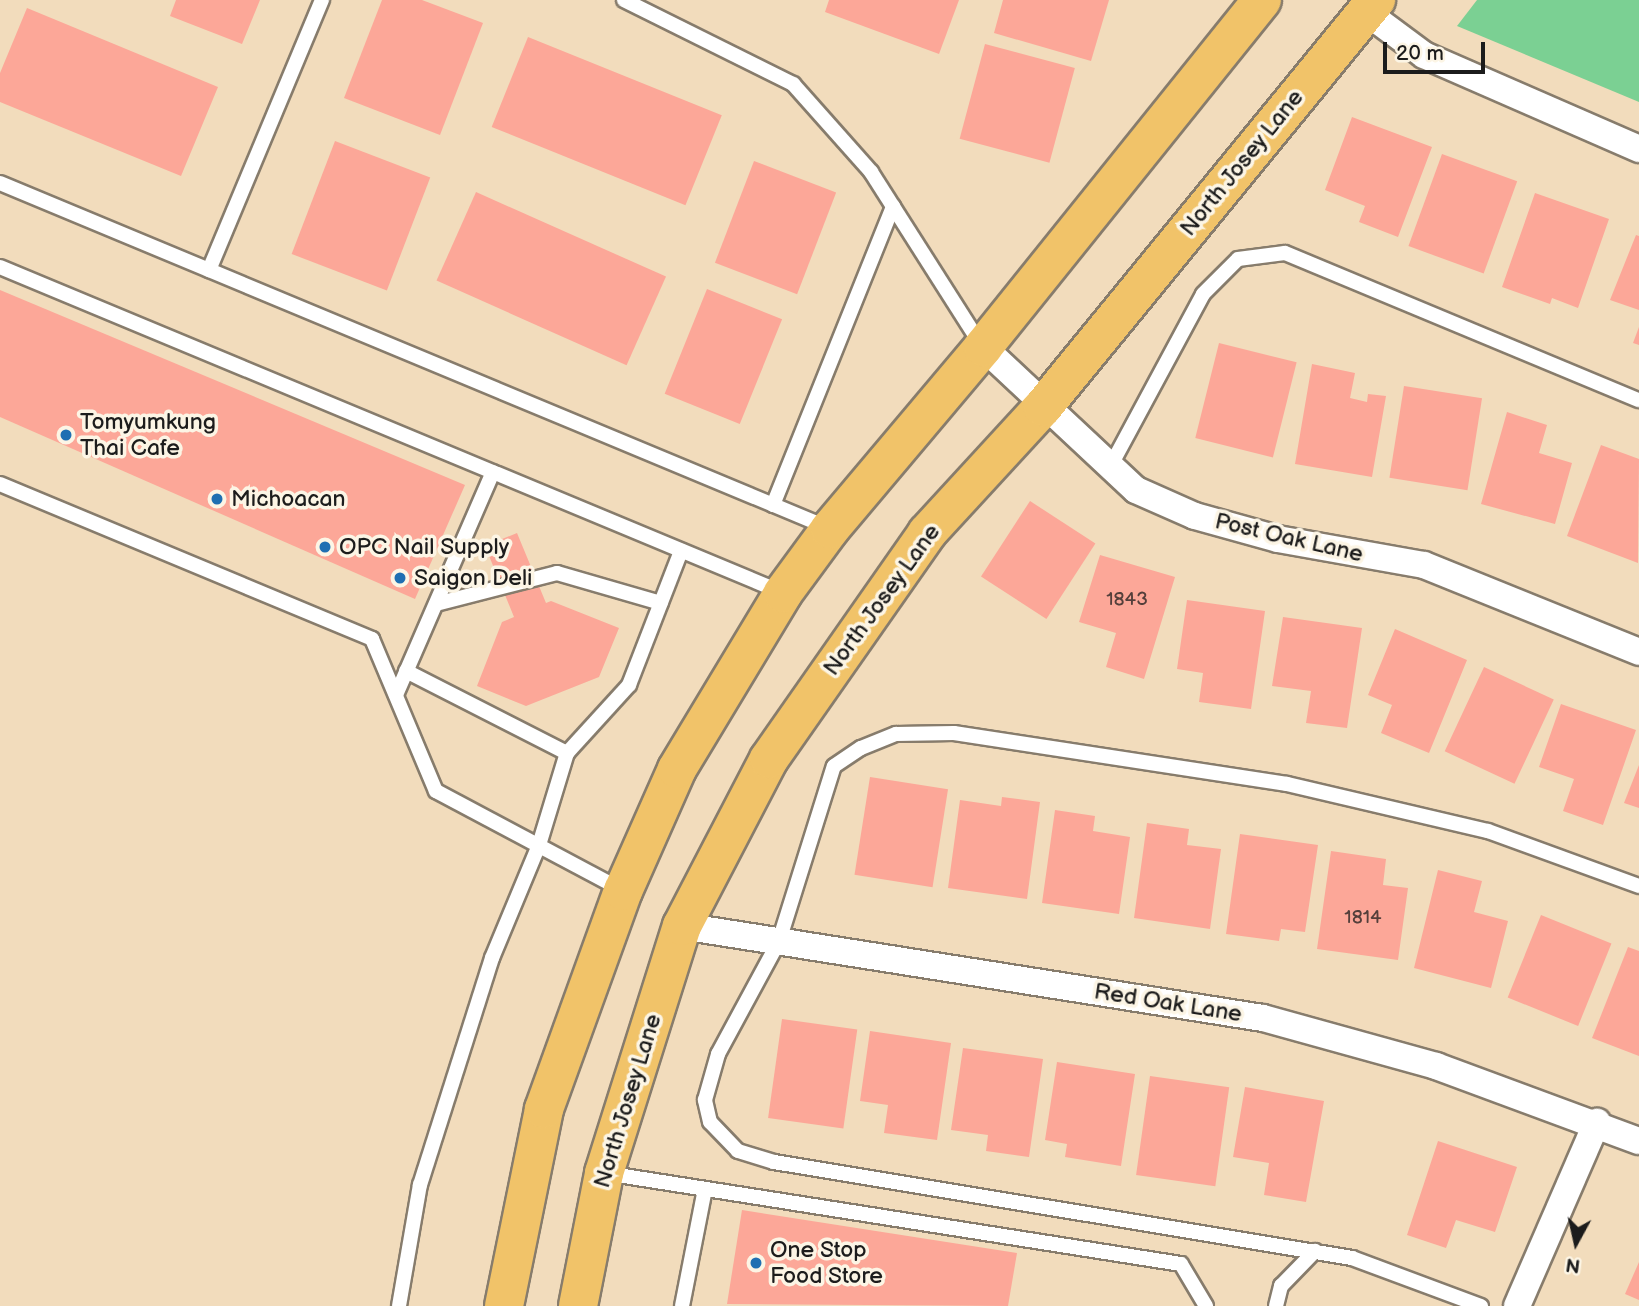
<!DOCTYPE html>
<style>
body{margin:0}
#map{position:relative;width:1639px;height:1306px;overflow:hidden;background:#f2dcbc;font-family:"Balsamiq Sans",sans-serif}
div>[style]{position:absolute}
[style*='--x']{left:calc(var(--x)*1px);top:calc(var(--y)*1px);width:calc(var(--w)*1px);rotate:calc(var(--a)*1deg)}
.green>*{inset:0;background:#7bd093}
.building>*{inset:0;background:#fca798;transform-origin:0 0}
.roads{filter:drop-shadow(2px 0 #877c6c) drop-shadow(-2px 0 #877c6c) drop-shadow(0 2px #877c6c) drop-shadow(0 -2px #877c6c)}
.lane>*{height:14px;margin:-7px;padding:0 7px;transform-origin:7px;border-radius:7px;background:#fff}
.street>*{height:26px;margin:-13px;padding:0 13px;transform-origin:13px;border-radius:13px;background:#fff}
.primary>*{height:38px;margin:-19px;padding:0 19px;transform-origin:19px;border-radius:19px;background:#f1c369}
.dots>*{width:19px;height:19px;translate:-50% -50%;box-sizing:border-box;border:4px solid #fcf5e5;border-radius:50%}
span{translate:-50% -50%;white-space:nowrap;text-align:center;line-height:1.15;-webkit-text-stroke:7px #fcf5e5;paint-order:stroke}
.number-label{font-size:19px;color:#543f3b}
.number-label span{-webkit-text-stroke-width:0}
.street-label{font-size:23px;color:#1c1c1c}
.poi-label{font-size:23px;color:#1c1c1c}
.left{translate:0 -50%;text-align:left}
.north{position:absolute;left:1541px;top:1208px;width:70px;height:70px;-webkit-text-stroke:5px #fcf5e5;paint-order:stroke;rotate:188deg;font-size:19px;font-weight:700;line-height:28px;text-align:center;color:#1c1c1c}
.north::after{content:'';display:block;margin:auto;width:24px;height:32px;background:#1c1c1c;clip-path:polygon(50% 0,100% 100%,50% 72%,0 100%)}
.scale{position:absolute;left:1383px;top:42px;width:102px;height:32px;box-sizing:border-box;border:4px solid #1c1c1c;border-top:0;padding-left:9px;font-size:21px;line-height:24px;white-space:nowrap;color:#1c1c1c;-webkit-text-stroke:5px #fcf5e5;paint-order:stroke}
</style>
<div id="map">
<div class="green">
<i style="clip-path:polygon(1477px 0,1639px 0,1639px 102px,1457px 26px)"></i>
</div>
<div class="building">
<i style="clip-path:polygon(176px 0,260px 0,242px 44px,170px 16px)"></i>
<i style="clip-path:polygon(382px 0,422px 0,483px 23px,440px 135px,344px 98px)"></i>
<i style="clip-path:polygon(829px 0,959px 0,939px 54px,825px 12px)"></i>
<i style="clip-path:polygon(1003px 0,1109px 0,1091px 61px,994px 33px)"></i>
<i style="clip-path:polygon(27px 8px,218px 87px,181px 176px,0 102px,0 73px)"></i>
<i style="left:528px;top:37px;width:209px;height:97px;rotate:22deg"></i>
<i style="left:985px;top:44px;width:93px;height:98px;rotate:15deg"></i>
<i style="clip-path:polygon(1352px 117px,1432px 147px,1398px 237px,1359px 222px,1365px 206px,1325px 190px)"></i>
<i style="left:335px;top:141px;width:102px;height:121px;rotate:21deg"></i>
<i style="left:1442px;top:154px;width:80px;height:98px;rotate:20deg"></i>
<i style="left:754px;top:161px;width:88px;height:109px;rotate:21deg"></i>
<i style="left:476px;top:192px;width:208px;height:97px;rotate:24deg"></i>
<i style="clip-path:polygon(1535px 193px,1609px 219px,1578px 308px,1552px 298px,1550px 304px,1502px 287px)"></i>
<i style="clip-path:polygon(1636px 235px,1639px 236px,1639px 310px,1610px 300px)"></i>
<i style="left:707px;top:289px;width:81px;height:113px;rotate:22deg"></i>
<i style="clip-path:polygon(0 290px,465px 485px,415px 599px,0 417px)"></i>
<i style="clip-path:polygon(1639px 327px,1639px 345px,1633px 343px)"></i>
<i style="left:1219px;top:343px;width:80px;height:98px;rotate:14deg"></i>
<i style="clip-path:polygon(1312px 364px,1355px 373px,1350px 398px,1367px 402px,1368px 394px,1386px 396px,1372px 477px,1295px 464px)"></i>
<i style="left:1404px;top:386px;width:79px;height:93px;rotate:9deg"></i>
<i style="clip-path:polygon(1507px 412px,1547px 425px,1539px 453px,1572px 463px,1555px 524px,1481px 504px)"></i>
<i style="clip-path:polygon(1601px 445px,1639px 459px,1638px 563px,1567px 536px)"></i>
<i style="left:1030px;top:501px;width:78px;height:90px;rotate:33deg"></i>
<i style="clip-path:polygon(517px 533px,546px 603px,551px 601px,619px 628px,599px 677px,526px 706px,477px 686px,502px 622px,514px 617px,485px 546px)"></i>
<i style="clip-path:polygon(1100px 555px,1175px 577px,1144px 679px,1106px 667px,1116px 633px,1079px 622px)"></i>
<i style="clip-path:polygon(1187px 600px,1265px 611px,1251px 709px,1199px 702px,1203px 673px,1177px 669px)"></i>
<i style="clip-path:polygon(1283px 617px,1362px 628px,1347px 728px,1306px 723px,1311px 691px,1272px 686px)"></i>
<i style="clip-path:polygon(1395px 629px,1467px 660px,1429px 753px,1381px 733px,1392px 705px,1368px 695px)"></i>
<i style="left:1484px;top:667px;width:77px;height:93px;rotate:25deg"></i>
<i style="clip-path:polygon(1561px 704px,1636px 730px,1603px 825px,1563px 811px,1574px 779px,1539px 767px)"></i>
<i style="clip-path:polygon(1639px 765px,1639px 808px,1624px 803px)"></i>
<i style="left:870px;top:777px;width:79px;height:99px;rotate:9deg"></i>
<i style="clip-path:polygon(1002px 797px,1040px 802px,1027px 899px,948px 888px,960px 800px,1001px 806px)"></i>
<i style="clip-path:polygon(1055px 810px,1095px 816px,1093px 831px,1130px 837px,1119px 914px,1042px 903px)"></i>
<i style="clip-path:polygon(1147px 823px,1189px 829px,1187px 845px,1221px 849px,1210px 929px,1134px 918px)"></i>
<i style="clip-path:polygon(1240px 834px,1318px 845px,1305px 932px,1281px 929px,1279px 941px,1226px 934px)"></i>
<i style="clip-path:polygon(1331px 851px,1386px 859px,1383px 885px,1408px 888px,1398px 960px,1317px 949px)"></i>
<i style="clip-path:polygon(1438px 870px,1482px 881px,1474px 912px,1508px 921px,1491px 988px,1414px 968px)"></i>
<i style="left:1541px;top:915px;width:76px;height:89px;rotate:22deg"></i>
<i style="clip-path:polygon(1628px 947px,1639px 951px,1639px 1056px,1592px 1038px)"></i>
<i style="left:782px;top:1019px;width:76px;height:100px;rotate:8deg"></i>
<i style="clip-path:polygon(870px 1031px,951px 1043px,937px 1140px,884px 1133px,888px 1105px,860px 1101px)"></i>
<i style="clip-path:polygon(963px 1048px,1043px 1059px,1029px 1157px,986px 1151px,988px 1135px,951px 1130px)"></i>
<i style="clip-path:polygon(1057px 1062px,1135px 1074px,1121px 1166px,1065px 1157px,1067px 1144px,1045px 1140px)"></i>
<i style="left:1150px;top:1076px;width:80px;height:100px;rotate:8deg"></i>
<i style="clip-path:polygon(1245px 1087px,1324px 1101px,1306px 1202px,1264px 1195px,1269px 1163px,1233px 1157px)"></i>
<i style="clip-path:polygon(1438px 1141px,1517px 1167px,1495px 1232px,1456px 1220px,1446px 1248px,1407px 1235px)"></i>
<i style="clip-path:polygon(742px 1210px,1017px 1253px,1008px 1306px,727px 1304px)"></i>
<i style="clip-path:polygon(1639px 1262px,1639px 1300px,1625px 1294px)"></i>
</div>
<div class="roads">
<div class="lane">
<i style="--x:624;--y:0;--w:189;--a:26.4"></i>
<i style="--x:793;--y:84;--w:118;--a:48.4"></i>
<i style="--x:871;--y:172;--w:206;--a:57.5"></i>
<i style="--x:0;--y:183;--w:898;--a:22.6"></i>
<i style="--x:0;--y:267;--w:846;--a:22.59"></i>
<i style="--x:209;--y:270;--w:293;--a:-67.3"></i>
<i style="--x:1110;--y:467;--w:196;--a:-61.7"></i>
<i style="--x:1203;--y:294;--w:49;--a:-45"></i>
<i style="--x:1238;--y:259;--w:47;--a:-7.3"></i>
<i style="--x:1285;--y:253;--w:383;--a:22.6"></i>
<i style="--x:0;--y:484;--w:403;--a:22.6"></i>
<i style="--x:372;--y:639;--w:165;--a:67.2"></i>
<i style="--x:436;--y:791;--w:211;--a:28"></i>
<i style="--x:773;--y:505;--w:322;--a:-68.1"></i>
<i style="--x:436;--y:604;--w:125;--a:-14.4"></i>
<i style="--x:557;--y:573;--w:108;--a:16.1"></i>
<i style="--x:406;--y:671;--w:181;--a:27"></i>
<i style="--x:396;--y:695;--w:243;--a:-66.5"></i>
<i style="--x:605;--y:1173;--w:583;--a:8.98"></i>
<i style="--x:1181;--y:1264;--w:49;--a:59.2"></i>
<i style="--x:399;--y:1306;--w:123;--a:-80.2"></i>
<i style="--x:420;--y:1185;--w:238;--a:-72.4"></i>
<i style="--x:492;--y:958;--w:122;--a:-67.4"></i>
<i style="--x:539;--y:845;--w:96;--a:-73.1"></i>
<i style="--x:567;--y:753;--w:92;--a:-47.6"></i>
<i style="--x:629;--y:685;--w:144;--a:-68.8"></i>
<i style="--x:682;--y:1306;--w:119;--a:-78.9"></i>
<i style="--x:1276;--y:1306;--w:21;--a:-76"></i>
<i style="--x:1281;--y:1286;--w:49;--a:-45.8"></i>
<i style="--x:1481;--y:1306;--w:138;--a:-159.6"></i>
<i style="--x:1352;--y:1258;--w:586;--a:-170.57"></i>
<i style="--x:774;--y:1162;--w:38;--a:-163"></i>
<i style="--x:738;--y:1151;--w:40;--a:-134"></i>
<i style="--x:710;--y:1122;--w:23;--a:-103"></i>
<i style="--x:705;--y:1100;--w:48;--a:-74.2"></i>
<i style="--x:718;--y:1054;--w:128;--a:-61.6"></i>
<i style="--x:779;--y:941;--w:183;--a:-72.6"></i>
<i style="--x:834;--y:766;--w:32;--a:-34"></i>
<i style="--x:861;--y:748;--w:38;--a:-22"></i>
<i style="--x:896;--y:734;--w:58;--a:-1"></i>
<i style="--x:954;--y:733;--w:337;--a:8.7"></i>
<i style="--x:1287;--y:784;--w:206;--a:13.2"></i>
<i style="--x:1488;--y:831;--w:161;--a:20"></i>
</div>
<div class="street">
<i style="--x:1366;--y:12;--w:72;--a:36.6"></i>
<i style="--x:1424;--y:55;--w:235;--a:23.6"></i>
<i style="--x:983;--y:347;--w:209;--a:43.1"></i>
<i style="--x:1136;--y:490;--w:64;--a:23.8"></i>
<i style="--x:1195;--y:516;--w:86;--a:15.5"></i>
<i style="--x:1278;--y:539;--w:148;--a:10.1"></i>
<i style="--x:1424;--y:565;--w:232;--a:22"></i>
<i style="--x:682;--y:926;--w:588;--a:9"></i>
<i style="--x:1263;--y:1018;--w:180;--a:15.5"></i>
<i style="--x:1436;--y:1066;--w:216;--a:20.3"></i>
<i style="--x:1517;--y:1306;--w:201;--a:-66.5"></i>
</div>
<div class="primary">
<i style="--x:504;--y:1306;--w:201;--a:-78.5"></i>
<i style="--x:544;--y:1109;--w:232;--a:-70.1"></i>
<i style="--x:623;--y:891;--w:133;--a:-66.1"></i>
<i style="--x:677;--y:769;--w:205;--a:-58.9"></i>
<i style="--x:783;--y:593;--w:79;--a:-53.7"></i>
<i style="--x:830;--y:529;--w:238;--a:-49.9"></i>
<i style="--x:983;--y:347;--w:445;--a:-51.2"></i>
<i style="--x:578;--y:1306;--w:136;--a:-78.9"></i>
<i style="--x:604;--y:1173;--w:259;--a:-72.5"></i>
<i style="--x:682;--y:926;--w:188;--a:-62.5"></i>
<i style="--x:769;--y:759;--w:276;--a:-55"></i>
<i style="--x:927;--y:533;--w:171;--a:-47.4"></i>
<i style="--x:1043;--y:407;--w:526;--a:-50.71"></i>
</div>
</div>
<div class="dots">
<i style="left:66px;top:435px;background:#1f6fb2"></i>
<i style="left:217px;top:499px;background:#1f6fb2"></i>
<i style="left:325px;top:547px;background:#1f6fb2"></i>
<i style="left:400px;top:578px;background:#1f6fb2"></i>
<i style="left:756px;top:1263px;background:#1f6fb2"></i>
</div>
<div class="number-label">
<span style="left:1127px;top:600px">1843</span>
<span style="left:1363px;top:918px">1814</span>
</div>
<div class="street-label">
<span style="left:1242px;top:163px;rotate:-51deg">North Josey Lane</span>
<span style="left:1289px;top:538px;rotate:13deg">Post Oak Lane</span>
<span style="left:882px;top:600px;rotate:-54deg">North Josey Lane</span>
<span style="left:1168px;top:1003px;rotate:9deg">Red Oak Lane</span>
<span style="left:628px;top:1101px;rotate:-73deg">North Josey Lane</span>
</div>
<div class="poi-label">
<span class="left" style="left:80px;top:435px">Tomyumkung<br>Thai Cafe</span>
<span class="left" style="left:231px;top:499px">Michoacan</span>
<span class="left" style="left:339px;top:547px">OPC Nail Supply</span>
<span class="left" style="left:414px;top:578px">Saigon Deli</span>
<span class="left" style="left:770px;top:1263px">One Stop<br>Food Store</span>
</div>
<div class="north">N</div>
<div class="scale">20 m</div>
</div>
